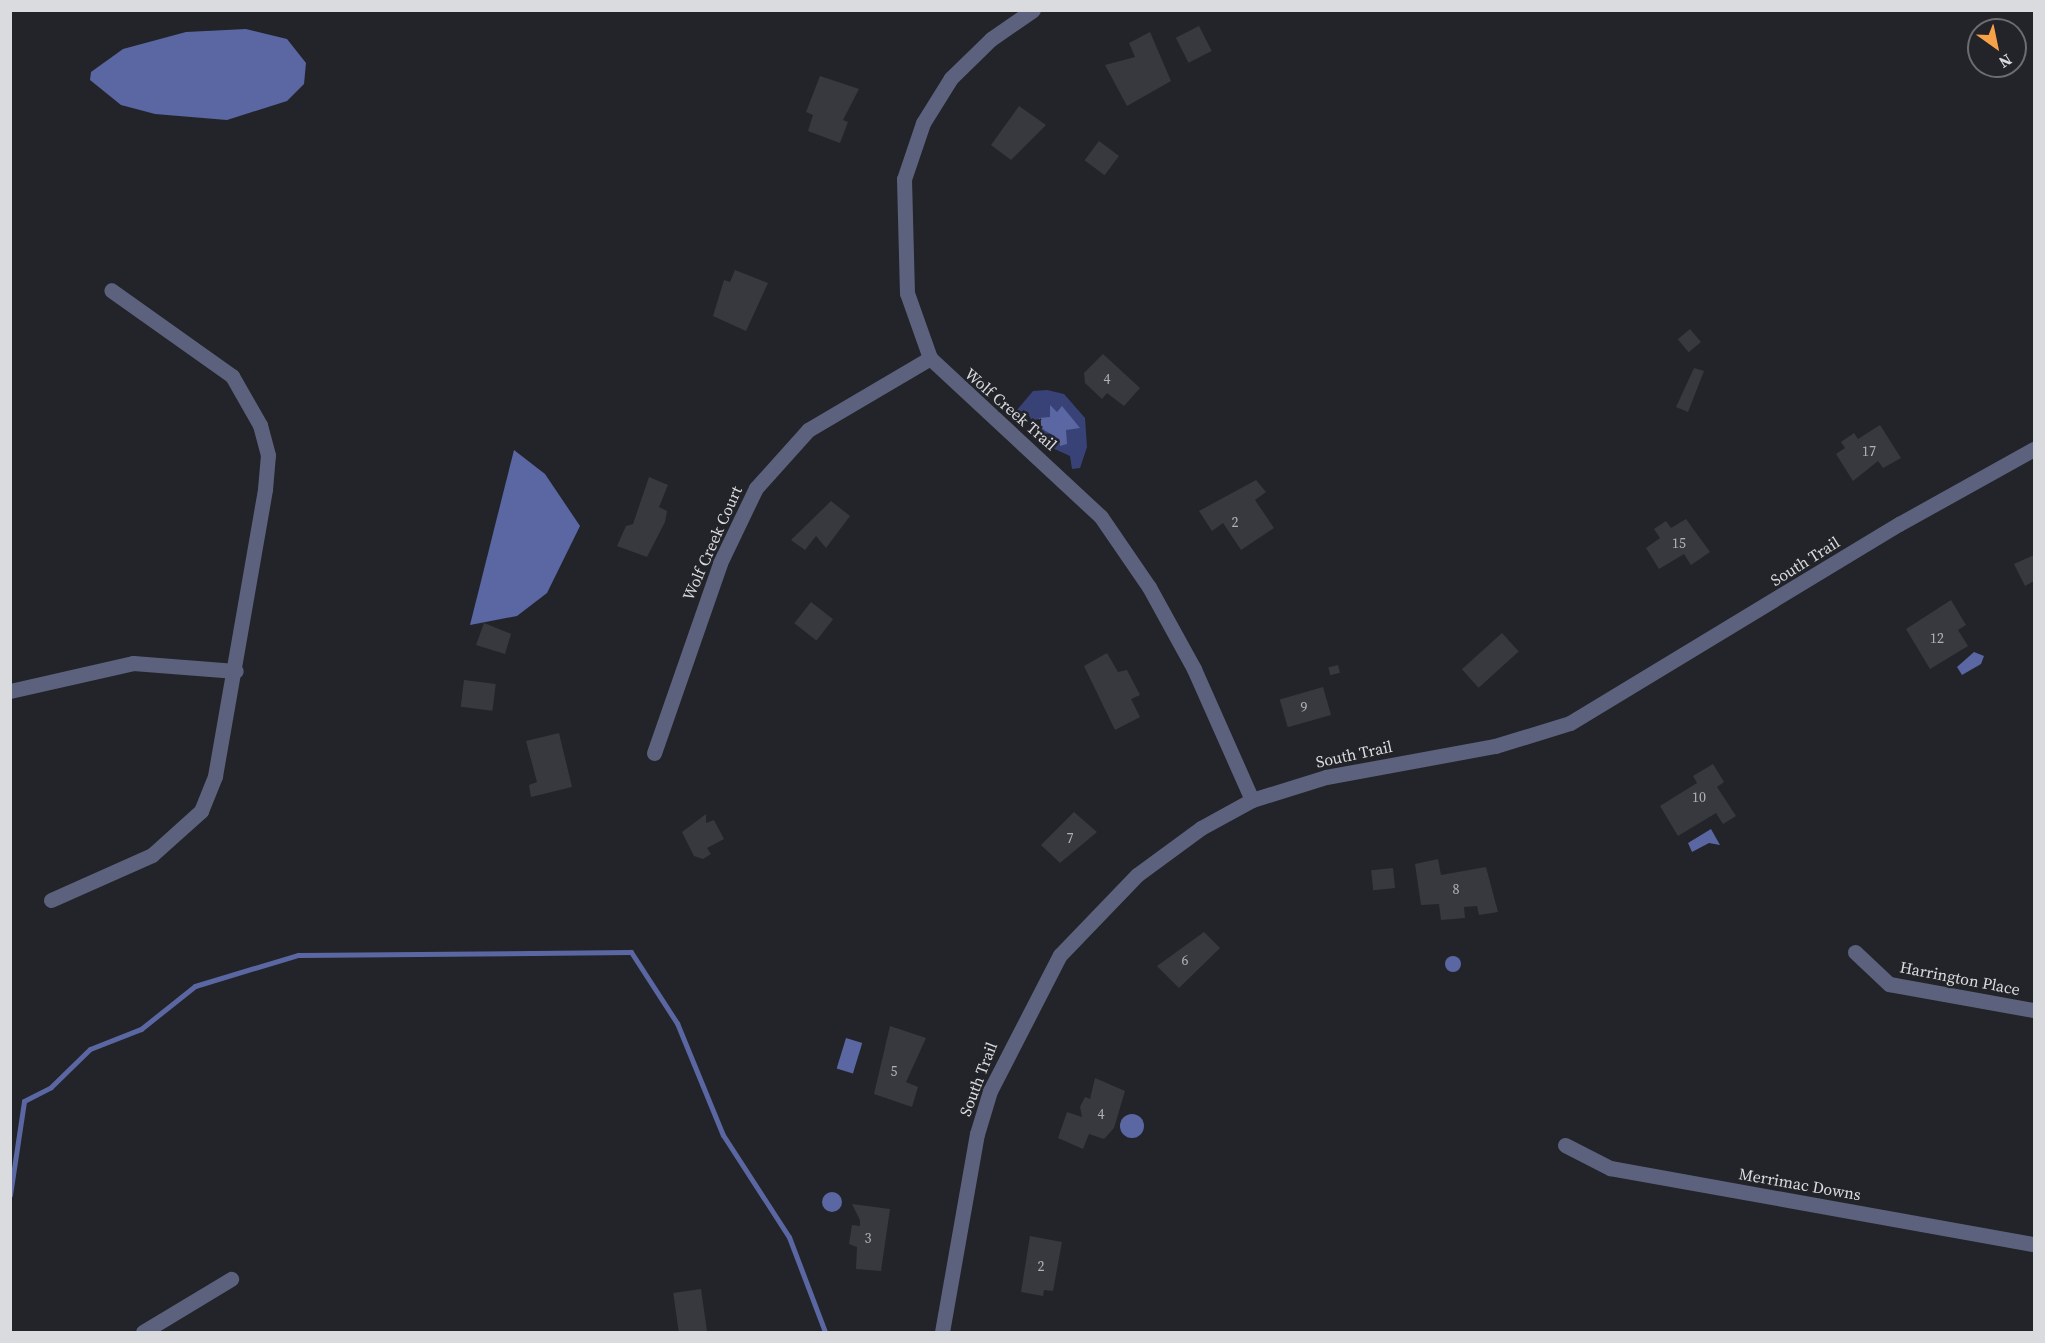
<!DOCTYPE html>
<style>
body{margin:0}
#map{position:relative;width:2045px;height:1343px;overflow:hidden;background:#222429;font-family:"Source Serif 4",serif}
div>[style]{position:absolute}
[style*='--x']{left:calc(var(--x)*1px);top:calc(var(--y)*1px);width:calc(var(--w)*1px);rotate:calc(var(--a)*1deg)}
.green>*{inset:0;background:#384277}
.water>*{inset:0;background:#5a67a2;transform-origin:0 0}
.round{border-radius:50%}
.stream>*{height:5px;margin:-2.5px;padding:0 2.5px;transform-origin:2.5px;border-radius:2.5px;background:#5a67a2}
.building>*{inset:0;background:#37393e;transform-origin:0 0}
.street>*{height:15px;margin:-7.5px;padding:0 7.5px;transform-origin:7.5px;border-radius:7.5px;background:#5c627d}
span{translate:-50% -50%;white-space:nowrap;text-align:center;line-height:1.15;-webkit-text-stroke:5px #222429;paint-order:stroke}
.number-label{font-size:14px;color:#b1b2b6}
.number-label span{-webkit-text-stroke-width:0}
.street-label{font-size:16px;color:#dadbde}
.frame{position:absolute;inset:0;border:12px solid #dadbde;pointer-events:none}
.north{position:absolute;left:1967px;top:18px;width:60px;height:60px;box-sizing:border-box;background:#222429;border:2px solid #6c6d71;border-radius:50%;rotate:147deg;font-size:16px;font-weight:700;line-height:24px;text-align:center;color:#dadbde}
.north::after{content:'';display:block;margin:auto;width:21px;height:27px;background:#f7a149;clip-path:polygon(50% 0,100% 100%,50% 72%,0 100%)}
</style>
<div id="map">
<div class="green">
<i style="clip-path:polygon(1047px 390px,1064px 394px,1085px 418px,1087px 447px,1080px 468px,1072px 469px,1070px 456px,1048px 446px,1028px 414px,1017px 410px,1033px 391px)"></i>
</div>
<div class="water">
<i style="clip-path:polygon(246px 29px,287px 39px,306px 63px,304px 84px,287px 101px,227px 120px,155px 114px,121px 105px,90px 80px,91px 72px,123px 49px,186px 32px)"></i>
<i style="clip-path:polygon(1050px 405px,1057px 412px,1062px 406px,1080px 428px,1066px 430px,1067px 444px,1060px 446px,1059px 439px,1041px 428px,1039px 418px,1050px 417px)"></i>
<i style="clip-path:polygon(514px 450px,545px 474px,580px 526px,547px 593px,517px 616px,470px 625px)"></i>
<i style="clip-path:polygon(1974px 652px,1984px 656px,1981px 664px,1962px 675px,1957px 667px)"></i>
<i style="clip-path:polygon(1711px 829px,1720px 845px,1709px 843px,1692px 852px,1688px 843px)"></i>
<i class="round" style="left:1445px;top:956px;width:16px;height:16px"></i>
<i style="left:846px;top:1038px;width:17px;height:32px;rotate:17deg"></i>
<i class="round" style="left:1120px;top:1114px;width:24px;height:24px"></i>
<i class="round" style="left:822px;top:1192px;width:20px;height:20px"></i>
</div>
<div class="stream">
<i style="--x:10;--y:1195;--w:95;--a:-81.5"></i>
<i style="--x:24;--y:1101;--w:30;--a:-27"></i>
<i style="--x:51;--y:1087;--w:54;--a:-44.3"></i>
<i style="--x:90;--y:1049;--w:55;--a:-21.4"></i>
<i style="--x:141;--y:1029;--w:69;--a:-38.5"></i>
<i style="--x:195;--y:986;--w:108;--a:-16.8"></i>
<i style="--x:298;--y:955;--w:333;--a:-0.5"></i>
<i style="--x:631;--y:952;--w:85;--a:57.1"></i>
<i style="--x:677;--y:1023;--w:121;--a:67.7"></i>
<i style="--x:723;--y:1135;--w:121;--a:57.1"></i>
<i style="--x:789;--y:1237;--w:102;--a:69.2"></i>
</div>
<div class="building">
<i style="left:1199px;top:26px;width:28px;height:26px;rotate:63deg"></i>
<i style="clip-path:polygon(1150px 32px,1171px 81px,1127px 106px,1105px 65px,1135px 57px,1129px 43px)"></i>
<i style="clip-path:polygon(820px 76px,859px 89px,843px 120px,848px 122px,840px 143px,808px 131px,813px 115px,806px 112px)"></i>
<i style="clip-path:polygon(1019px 106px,1046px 125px,1011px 160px,991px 145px)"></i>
<i style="left:1099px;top:141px;width:25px;height:24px;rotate:37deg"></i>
<i style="clip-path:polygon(735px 270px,768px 283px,746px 331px,713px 316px,724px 280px,730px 282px)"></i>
<i style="left:1690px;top:329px;width:17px;height:16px;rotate:50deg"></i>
<i style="clip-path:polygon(1103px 354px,1140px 388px,1124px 406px,1107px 393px,1102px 399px,1085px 383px,1084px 373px)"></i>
<i style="clip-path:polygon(1694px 368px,1704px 371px,1688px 412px,1676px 407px)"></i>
<i style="clip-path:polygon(1880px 425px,1901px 458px,1883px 468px,1878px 461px,1853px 481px,1836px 454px,1845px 448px,1841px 442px,1854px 433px,1858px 439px)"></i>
<i style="clip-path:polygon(649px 477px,668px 485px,659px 507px,667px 511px,665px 522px,647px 557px,617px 546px,626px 526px,633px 524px)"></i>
<i style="clip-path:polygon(1256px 480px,1266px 492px,1255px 500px,1274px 528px,1241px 550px,1223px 523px,1212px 531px,1199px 511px)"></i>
<i style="clip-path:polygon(831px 501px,850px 516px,826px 548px,816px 536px,805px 550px,791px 540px)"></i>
<i style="clip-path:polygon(1686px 519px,1710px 552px,1691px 565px,1684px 554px,1659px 569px,1646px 548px,1660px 538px,1654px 529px,1666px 521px,1671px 528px)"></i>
<i style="clip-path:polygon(2034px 555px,2034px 581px,2025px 586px,2014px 564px)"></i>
<i style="clip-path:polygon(1951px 600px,1966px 625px,1958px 630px,1968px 646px,1930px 669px,1906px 629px)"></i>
<i style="left:811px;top:602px;width:28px;height:27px;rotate:38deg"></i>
<i style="clip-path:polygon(484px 623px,511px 634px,505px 654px,476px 645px)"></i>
<i style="left:1502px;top:633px;width:25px;height:54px;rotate:48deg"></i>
<i style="clip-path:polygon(1107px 653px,1118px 672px,1127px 670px,1140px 695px,1131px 699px,1140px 717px,1115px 730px,1084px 666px)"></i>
<i style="left:1338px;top:665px;width:8px;height:10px;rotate:76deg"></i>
<i style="left:464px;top:680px;width:32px;height:27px;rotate:7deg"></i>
<i style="left:1323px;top:687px;width:29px;height:45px;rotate:74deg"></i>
<i style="clip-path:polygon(559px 733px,572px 787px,531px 797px,529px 785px,537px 782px,526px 741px)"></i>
<i style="clip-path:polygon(1713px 764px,1724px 782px,1717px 787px,1736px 816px,1723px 824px,1716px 813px,1678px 836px,1660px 806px,1697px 783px,1693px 776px)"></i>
<i style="clip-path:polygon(1074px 812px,1097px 832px,1060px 863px,1041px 845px)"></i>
<i style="clip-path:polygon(706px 814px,706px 823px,714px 820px,724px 839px,707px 848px,711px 854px,703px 859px,694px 856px,682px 832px)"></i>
<i style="clip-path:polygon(1438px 859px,1441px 875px,1486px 867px,1498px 912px,1479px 915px,1477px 906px,1464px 907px,1465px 918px,1441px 920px,1439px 904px,1421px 905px,1415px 864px)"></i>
<i style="left:1393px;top:868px;width:20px;height:22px;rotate:84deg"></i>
<i style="clip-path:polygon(1204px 932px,1220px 948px,1179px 988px,1157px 966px)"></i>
<i style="clip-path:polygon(890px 1026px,926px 1038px,906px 1082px,918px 1087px,912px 1107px,874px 1094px)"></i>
<i style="clip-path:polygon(1095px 1078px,1125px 1091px,1114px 1128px,1104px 1139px,1089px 1134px,1083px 1149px,1058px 1138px,1067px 1112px,1082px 1117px,1080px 1107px,1085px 1097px,1090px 1099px)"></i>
<i style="clip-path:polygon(852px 1204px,890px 1209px,881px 1271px,856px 1269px,857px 1247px,849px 1244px,852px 1225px,860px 1226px,860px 1220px)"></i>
<i style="clip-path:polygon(1030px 1236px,1062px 1242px,1053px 1291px,1044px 1290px,1043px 1296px,1021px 1292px)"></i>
<i style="left:701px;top:1289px;width:43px;height:28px;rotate:82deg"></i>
</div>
<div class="street">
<i style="--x:1033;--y:10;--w:51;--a:145.4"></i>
<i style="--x:991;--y:39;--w:56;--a:135.7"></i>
<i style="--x:951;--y:78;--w:53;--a:121.9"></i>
<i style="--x:923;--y:123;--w:59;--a:108.7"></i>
<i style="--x:904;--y:179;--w:114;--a:88.5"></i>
<i style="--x:907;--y:293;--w:69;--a:70.5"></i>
<i style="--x:930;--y:358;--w:233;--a:42.9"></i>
<i style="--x:1101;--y:517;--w:85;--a:55.6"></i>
<i style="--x:1149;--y:587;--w:94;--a:61.2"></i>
<i style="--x:1194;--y:669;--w:143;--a:66.1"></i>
<i style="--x:10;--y:691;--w:126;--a:-12.8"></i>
<i style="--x:133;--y:663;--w:103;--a:4.4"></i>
<i style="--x:654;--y:753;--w:201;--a:-70.8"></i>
<i style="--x:720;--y:563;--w:83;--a:-64.4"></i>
<i style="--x:756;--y:488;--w:78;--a:-48.1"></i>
<i style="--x:808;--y:430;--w:142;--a:-30.5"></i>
<i style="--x:51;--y:900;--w:111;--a:-24"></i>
<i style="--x:152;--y:855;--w:66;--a:-41.9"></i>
<i style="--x:201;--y:811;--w:38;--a:-68"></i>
<i style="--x:215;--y:776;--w:291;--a:-80.1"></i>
<i style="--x:265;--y:489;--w:34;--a:-85"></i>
<i style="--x:268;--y:455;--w:31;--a:-105"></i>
<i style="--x:260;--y:425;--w:56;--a:-119.7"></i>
<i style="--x:232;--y:376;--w:148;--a:-144.6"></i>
<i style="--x:1855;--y:952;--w:47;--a:43.3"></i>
<i style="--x:1889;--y:984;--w:147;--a:10.2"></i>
<i style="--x:1565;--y:1145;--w:51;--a:27.1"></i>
<i style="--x:1610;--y:1168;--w:431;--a:10.2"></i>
<i style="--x:143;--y:1332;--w:103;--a:-31.1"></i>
<i style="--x:942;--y:1332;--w:201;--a:-80"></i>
<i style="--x:977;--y:1134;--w:45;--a:-73.2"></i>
<i style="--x:990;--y:1091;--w:153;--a:-62.8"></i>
<i style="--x:1060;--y:955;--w:111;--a:-46.1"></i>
<i style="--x:1137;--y:875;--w:79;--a:-36.3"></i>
<i style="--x:1201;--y:828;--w:58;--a:-28.8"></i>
<i style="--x:1252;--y:800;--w:77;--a:-17.3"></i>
<i style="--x:1326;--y:777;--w:172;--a:-10.4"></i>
<i style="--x:1495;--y:746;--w:78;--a:-17"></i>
<i style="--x:1570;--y:723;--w:385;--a:-31.2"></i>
<i style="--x:1899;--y:524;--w:154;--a:-29.1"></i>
</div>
<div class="number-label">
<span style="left:1107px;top:379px">4</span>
<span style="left:1869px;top:451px">17</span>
<span style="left:1235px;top:522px">2</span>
<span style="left:1679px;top:543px">15</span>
<span style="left:1937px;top:638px">12</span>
<span style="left:1304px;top:707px">9</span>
<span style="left:1699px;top:797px">10</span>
<span style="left:1070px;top:838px">7</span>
<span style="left:1456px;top:889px">8</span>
<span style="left:1185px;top:960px">6</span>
<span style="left:894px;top:1071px">5</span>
<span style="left:1101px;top:1114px">4</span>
<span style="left:868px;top:1238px">3</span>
<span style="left:1041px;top:1266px">2</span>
</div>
<div class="street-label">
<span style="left:1011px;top:409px;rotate:41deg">Wolf Creek Trail</span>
<span style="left:712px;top:543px;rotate:-66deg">Wolf Creek Court</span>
<span style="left:1805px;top:561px;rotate:-32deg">South Trail</span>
<span style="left:1354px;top:754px;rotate:-12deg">South Trail</span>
<span style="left:1960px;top:978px;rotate:11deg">Harrington Place</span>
<span style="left:978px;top:1079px;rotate:-69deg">South Trail</span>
<span style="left:1800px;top:1184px;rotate:10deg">Merrimac Downs</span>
</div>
<div class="frame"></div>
<div class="north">N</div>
</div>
